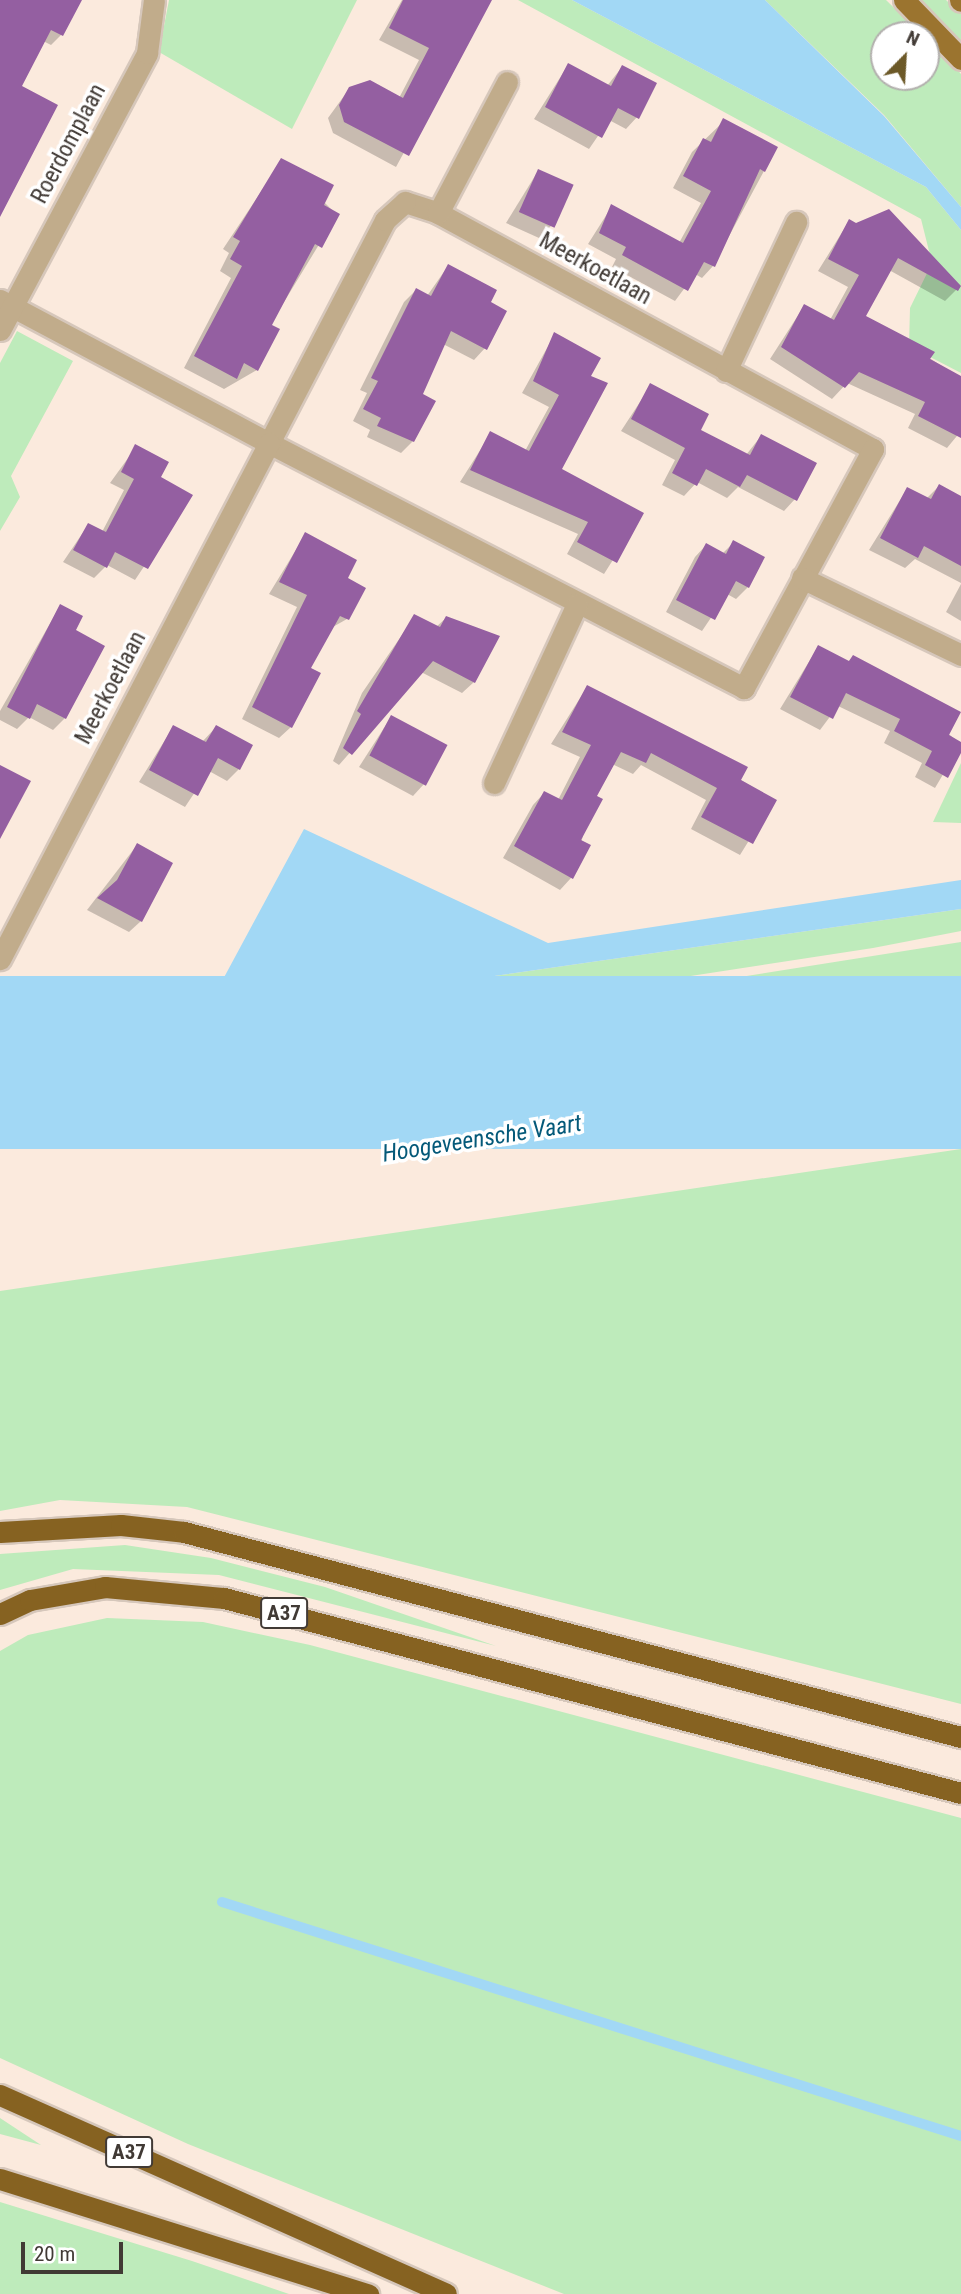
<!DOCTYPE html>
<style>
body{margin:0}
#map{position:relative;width:961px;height:2294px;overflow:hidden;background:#fbeadd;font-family:"Roboto Condensed",sans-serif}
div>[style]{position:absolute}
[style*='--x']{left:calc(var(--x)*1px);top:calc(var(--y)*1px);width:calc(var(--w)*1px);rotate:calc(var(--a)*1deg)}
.green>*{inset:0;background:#beebbb}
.water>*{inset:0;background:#a2d8f5;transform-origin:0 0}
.shadow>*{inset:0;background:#0003}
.stream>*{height:10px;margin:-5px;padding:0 5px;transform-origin:5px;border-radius:5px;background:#a2d8f5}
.building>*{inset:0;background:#945fa1;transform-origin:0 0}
.roads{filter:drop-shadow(2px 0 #d6c7bb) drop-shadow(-2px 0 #d6c7bb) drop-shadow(0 2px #d6c7bb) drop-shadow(0 -2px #d6c7bb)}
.minor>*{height:21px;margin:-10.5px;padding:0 10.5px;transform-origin:10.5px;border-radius:10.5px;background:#c1ac8b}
.major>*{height:21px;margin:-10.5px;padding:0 10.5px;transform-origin:10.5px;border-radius:10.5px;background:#9b742f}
.highway>*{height:21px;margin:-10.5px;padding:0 10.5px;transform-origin:10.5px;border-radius:10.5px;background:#866221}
span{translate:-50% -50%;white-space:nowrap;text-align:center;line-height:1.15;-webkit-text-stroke:7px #fff;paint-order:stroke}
.shield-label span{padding:2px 5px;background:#fff;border:2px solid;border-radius:5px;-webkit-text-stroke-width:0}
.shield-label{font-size:21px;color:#413a35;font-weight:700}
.street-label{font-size:23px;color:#413a35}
.water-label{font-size:24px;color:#045979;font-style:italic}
.north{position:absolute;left:870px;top:21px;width:70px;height:70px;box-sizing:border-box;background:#fff;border:2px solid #b3b0ae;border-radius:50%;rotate:24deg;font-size:19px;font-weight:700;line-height:28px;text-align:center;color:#413a35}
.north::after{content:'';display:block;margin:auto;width:24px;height:32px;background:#6c5928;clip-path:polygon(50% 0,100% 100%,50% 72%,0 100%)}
.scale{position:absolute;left:21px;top:2242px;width:102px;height:32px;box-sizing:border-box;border:4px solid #413a35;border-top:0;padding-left:9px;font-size:21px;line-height:24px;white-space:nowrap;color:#413a35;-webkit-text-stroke:5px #fff;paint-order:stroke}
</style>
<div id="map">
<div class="green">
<i style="clip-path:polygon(169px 0,357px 0,292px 129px,159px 52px)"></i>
<i style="clip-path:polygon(518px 0,572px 0,926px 187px,961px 230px,961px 373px,909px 346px,910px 308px,932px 263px,921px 219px)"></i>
<i style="clip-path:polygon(765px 0,886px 0,922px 35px,884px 35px,884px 77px,926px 77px,926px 38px,950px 62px,961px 74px,961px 207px,884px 115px)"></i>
<i style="clip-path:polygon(918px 0,946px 0,961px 14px,961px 43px)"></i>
<i style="clip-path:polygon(17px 331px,73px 361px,11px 476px,20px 497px,0 531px,0 363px)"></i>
<i style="clip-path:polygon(961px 763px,961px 823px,933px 822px,942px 803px)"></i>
<i style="clip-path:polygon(961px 909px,961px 931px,873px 948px,0 1082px,0 1058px,390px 991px)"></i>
<i style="clip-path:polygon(961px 942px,961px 976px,936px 980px,0 1128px,0 1094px)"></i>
<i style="clip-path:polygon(961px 1149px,961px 1704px,187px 1507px,60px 1500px,0 1511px,0 1291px)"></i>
<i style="clip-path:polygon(125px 1545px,211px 1558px,325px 1587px,496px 1646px,219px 1575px,73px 1569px,0 1590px,0 1554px)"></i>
<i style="clip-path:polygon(107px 1618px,203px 1622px,310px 1645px,961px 1818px,961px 2294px,564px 2294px,188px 2144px,0 2058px,0 1651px,28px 1635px)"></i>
<i style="clip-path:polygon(0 2118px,41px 2145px,0 2134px)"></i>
<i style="clip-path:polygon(0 2202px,192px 2261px,289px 2294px,0 2294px)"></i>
</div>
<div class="water">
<i style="clip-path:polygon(572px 0,765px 0,884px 116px,961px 207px,961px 230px,926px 187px)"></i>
<i style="clip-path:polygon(304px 829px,548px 943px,961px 880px,961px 909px,390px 991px,0 1058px,0 1034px,214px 996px)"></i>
<i style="left:961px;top:976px;width:173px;height:973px;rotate:90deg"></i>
</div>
<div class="shadow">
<i style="clip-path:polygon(0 0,80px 0,61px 35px,51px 45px,43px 41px,19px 87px,0 214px)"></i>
<i style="clip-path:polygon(402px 0,487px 0,396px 167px,333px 133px,328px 118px,349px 89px,399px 98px,419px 60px,379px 40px)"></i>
<i style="clip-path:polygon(568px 65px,607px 86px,622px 67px,637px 117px,626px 129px,609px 120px,589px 149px,534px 119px)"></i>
<i style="clip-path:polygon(724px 121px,764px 171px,713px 266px,702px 278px,695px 274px,675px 301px,612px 267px,616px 259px,588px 244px,612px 206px,679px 243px,701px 203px,673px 188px,692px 152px)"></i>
<i style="clip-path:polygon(282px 160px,337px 215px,270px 325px,257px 370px,224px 389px,184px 368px,231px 278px,220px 271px,229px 253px,223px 249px)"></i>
<i style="clip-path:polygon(538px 171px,551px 226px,539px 238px,506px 223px)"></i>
<i style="clip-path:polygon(849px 221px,957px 289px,945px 301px,889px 270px,864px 317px,961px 378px,961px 431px,947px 448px,908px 428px,915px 414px,847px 383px,832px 399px,770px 359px,804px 306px,830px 320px,848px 287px,818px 271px)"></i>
<i style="clip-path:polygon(448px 266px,489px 303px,485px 348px,474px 360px,443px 344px,421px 395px,413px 441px,401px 453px,367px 437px,370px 430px,353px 421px,367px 393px,360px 390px,404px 302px,416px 290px,427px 296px)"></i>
<i style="clip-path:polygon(552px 339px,589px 376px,560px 470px,642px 514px,604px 574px,567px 554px,578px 534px,460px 482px,491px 433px,525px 451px,549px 407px,522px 393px)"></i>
<i style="clip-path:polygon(651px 385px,698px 431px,746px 455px,761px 436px,795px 499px,784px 511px,738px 487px,727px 498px,697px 482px,684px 496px,662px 485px,675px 460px,621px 431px)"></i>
<i style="clip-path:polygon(136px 447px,158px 478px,191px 496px,135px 580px,107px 565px,94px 578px,63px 562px,88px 525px,102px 532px,124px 490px,110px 483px)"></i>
<i style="clip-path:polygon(939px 486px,961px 498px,961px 583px,915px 559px,905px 568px,869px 550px,907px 489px,926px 499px)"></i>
<i style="clip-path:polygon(305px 535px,346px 579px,347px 619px,331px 628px,309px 669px,291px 727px,279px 738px,242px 719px,297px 607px,269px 594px)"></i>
<i style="clip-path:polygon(734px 542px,748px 587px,736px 599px,727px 594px,702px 631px,666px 612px,695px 557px,706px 545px,722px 554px)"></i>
<i style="clip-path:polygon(961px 584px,961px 621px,946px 612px)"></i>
<i style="clip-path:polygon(60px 606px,74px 631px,65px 718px,53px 730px,29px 717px,17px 729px,0 720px,0 711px)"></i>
<i style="clip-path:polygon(415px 616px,436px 627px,446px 618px,474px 682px,462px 693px,421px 672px,339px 765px,333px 761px,362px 693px)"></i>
<i style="clip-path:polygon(818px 647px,848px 662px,853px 657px,961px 744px,935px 788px,915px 777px,922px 763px,884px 743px,890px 731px,838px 706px,820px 730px,780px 709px)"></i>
<i style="clip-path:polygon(587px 687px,774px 800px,740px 855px,691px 829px,706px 800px,641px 765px,633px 774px,612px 764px,594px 797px,571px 878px,560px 890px,503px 858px,533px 805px,544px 793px,558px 800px,580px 757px,551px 744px)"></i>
<i style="clip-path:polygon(391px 717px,424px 784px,413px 796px,359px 767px)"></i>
<i style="clip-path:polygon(173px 727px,202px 742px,216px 727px,239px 769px,227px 781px,209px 771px,185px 807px,139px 782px)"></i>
<i style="clip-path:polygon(137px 845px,141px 921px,129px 932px,87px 910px)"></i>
</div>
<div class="stream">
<i style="--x:222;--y:1902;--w:775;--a:17.57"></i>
</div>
<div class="building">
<i style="clip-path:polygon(0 0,82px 0,63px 36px,51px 30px,22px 86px,58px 105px,0 217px)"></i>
<i style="clip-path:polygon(403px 0,492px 0,409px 156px,344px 122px,339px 105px,349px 87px,370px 80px,403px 98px,429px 48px,389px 28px)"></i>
<i style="clip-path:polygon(568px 63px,611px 86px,622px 65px,657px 83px,639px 119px,618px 108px,602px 138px,545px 107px)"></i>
<i style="clip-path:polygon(723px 118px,778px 147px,765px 172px,760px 169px,715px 267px,704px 262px,688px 291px,622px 255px,626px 247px,599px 233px,611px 204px,683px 243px,711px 191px,683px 176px,703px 138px,711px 142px)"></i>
<i style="clip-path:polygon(281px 158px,334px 185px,324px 205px,340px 214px,322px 248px,315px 244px,272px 325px,280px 329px,258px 371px,244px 363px,237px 379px,194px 356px,242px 266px,230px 259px,240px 241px,233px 237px)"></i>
<i style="left:538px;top:169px;width:39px;height:47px;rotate:24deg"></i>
<i style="clip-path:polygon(889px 209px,961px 286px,958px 291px,898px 258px,866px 316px,935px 352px,930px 359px,961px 376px,961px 438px,918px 416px,925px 402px,859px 372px,845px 388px,781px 347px,804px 304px,834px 320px,859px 275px,828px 259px,849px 219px,856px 223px)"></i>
<i style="clip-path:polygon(448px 264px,497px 290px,491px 302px,507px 311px,487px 350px,451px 331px,423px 394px,436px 401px,414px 442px,377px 426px,381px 418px,363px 409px,378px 381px,371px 378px,416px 288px,431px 296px)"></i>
<i style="clip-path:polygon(554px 332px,601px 358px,591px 376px,608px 383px,562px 469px,644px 513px,617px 563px,577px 542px,588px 522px,470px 470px,490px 431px,529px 451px,559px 395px,533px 381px)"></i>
<i style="clip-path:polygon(650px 383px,709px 414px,701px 430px,750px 455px,761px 434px,817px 463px,797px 501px,747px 475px,740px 487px,706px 469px,697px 486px,672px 473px,685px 448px,631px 419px)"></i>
<i style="clip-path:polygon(135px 444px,169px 462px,161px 477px,193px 495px,148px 569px,115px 552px,107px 568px,73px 550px,88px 523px,106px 532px,134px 479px,121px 472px)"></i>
<i style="clip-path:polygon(939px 484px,961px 496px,961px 566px,924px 546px,918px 558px,880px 538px,907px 487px,931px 499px)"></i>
<i style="clip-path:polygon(305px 532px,357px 560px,348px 578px,366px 588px,349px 620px,340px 616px,311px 668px,321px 673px,292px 728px,252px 707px,307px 595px,279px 582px)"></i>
<i style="clip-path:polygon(733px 540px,765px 557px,749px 588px,736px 581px,715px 620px,676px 600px,706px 543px,726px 554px)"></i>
<i style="clip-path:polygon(60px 604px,83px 616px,76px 630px,105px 646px,66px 719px,37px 704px,30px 719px,7px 707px)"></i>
<i style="clip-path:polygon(414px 614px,440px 627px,446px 616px,500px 636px,475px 683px,433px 661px,352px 755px,343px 748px,361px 714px,357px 711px)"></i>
<i style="clip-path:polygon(818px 645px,849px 661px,853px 655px,961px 712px,949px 735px,961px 742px,961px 753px,948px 778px,925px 765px,932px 751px,894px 731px,900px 719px,846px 693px,833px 719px,790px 697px)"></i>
<i style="clip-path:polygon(587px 685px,748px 767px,741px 780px,777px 800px,753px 844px,701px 817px,717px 788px,651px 753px,646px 763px,621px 752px,597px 796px,603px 799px,581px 840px,591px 845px,573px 879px,514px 846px,544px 791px,562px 800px,591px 745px,562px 732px)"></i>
<i style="left:391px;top:715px;width:64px;height:46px;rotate:28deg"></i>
<i style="clip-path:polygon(173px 725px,206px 742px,216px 725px,253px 745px,240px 770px,218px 758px,198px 796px,149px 770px)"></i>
<i style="clip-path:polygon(0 765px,31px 781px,0 839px)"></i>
<i style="clip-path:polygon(137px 843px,173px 863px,142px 922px,97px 898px,117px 880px)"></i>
</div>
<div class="roads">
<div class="minor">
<i style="--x:405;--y:202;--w:35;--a:18"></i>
<i style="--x:438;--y:213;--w:495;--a:28.5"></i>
<i style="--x:873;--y:449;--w:272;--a:118.4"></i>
<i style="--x:744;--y:688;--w:534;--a:-152.72"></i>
<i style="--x:269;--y:443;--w:251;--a:-62.5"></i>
<i style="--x:385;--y:220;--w:27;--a:-42"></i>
<i style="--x:438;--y:213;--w:148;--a:-62.2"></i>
<i style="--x:0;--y:300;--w:305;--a:28"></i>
<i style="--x:269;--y:443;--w:582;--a:117.53"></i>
<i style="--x:0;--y:330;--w:314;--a:-62"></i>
<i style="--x:147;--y:53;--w:53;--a:-82.5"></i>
<i style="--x:726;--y:371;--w:165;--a:-64.8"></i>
<i style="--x:802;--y:578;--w:177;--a:25.8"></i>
<i style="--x:494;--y:783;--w:197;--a:-65.1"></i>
</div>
<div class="major">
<i style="--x:904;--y:0;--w:82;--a:46"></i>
<i style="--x:960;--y:0;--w:1;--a:45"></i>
</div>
<div class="highway">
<i style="--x:0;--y:1532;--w:121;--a:-3.3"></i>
<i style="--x:121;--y:1525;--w:63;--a:6.3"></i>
<i style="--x:184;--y:1532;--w:804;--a:14.78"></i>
<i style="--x:0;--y:1614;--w:33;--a:-25"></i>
<i style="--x:30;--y:1600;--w:76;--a:-9.8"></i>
<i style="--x:105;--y:1587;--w:120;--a:5.3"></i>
<i style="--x:224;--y:1598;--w:762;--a:14.82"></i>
<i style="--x:0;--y:2095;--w:488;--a:24"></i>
<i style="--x:0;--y:2179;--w:386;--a:17.4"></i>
</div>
</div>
<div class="shield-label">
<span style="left:284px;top:1613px">A37</span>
<span style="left:129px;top:2152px">A37</span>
</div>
<div class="street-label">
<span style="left:69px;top:144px;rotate:-62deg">Roerdomplaan</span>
<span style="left:595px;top:269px;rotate:29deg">Meerkoetlaan</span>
<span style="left:111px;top:688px;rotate:-62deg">Meerkoetlaan</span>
</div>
<div class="water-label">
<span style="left:482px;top:1139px;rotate:-9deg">Hoogeveensche Vaart</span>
</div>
<div class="north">N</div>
<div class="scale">20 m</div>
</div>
